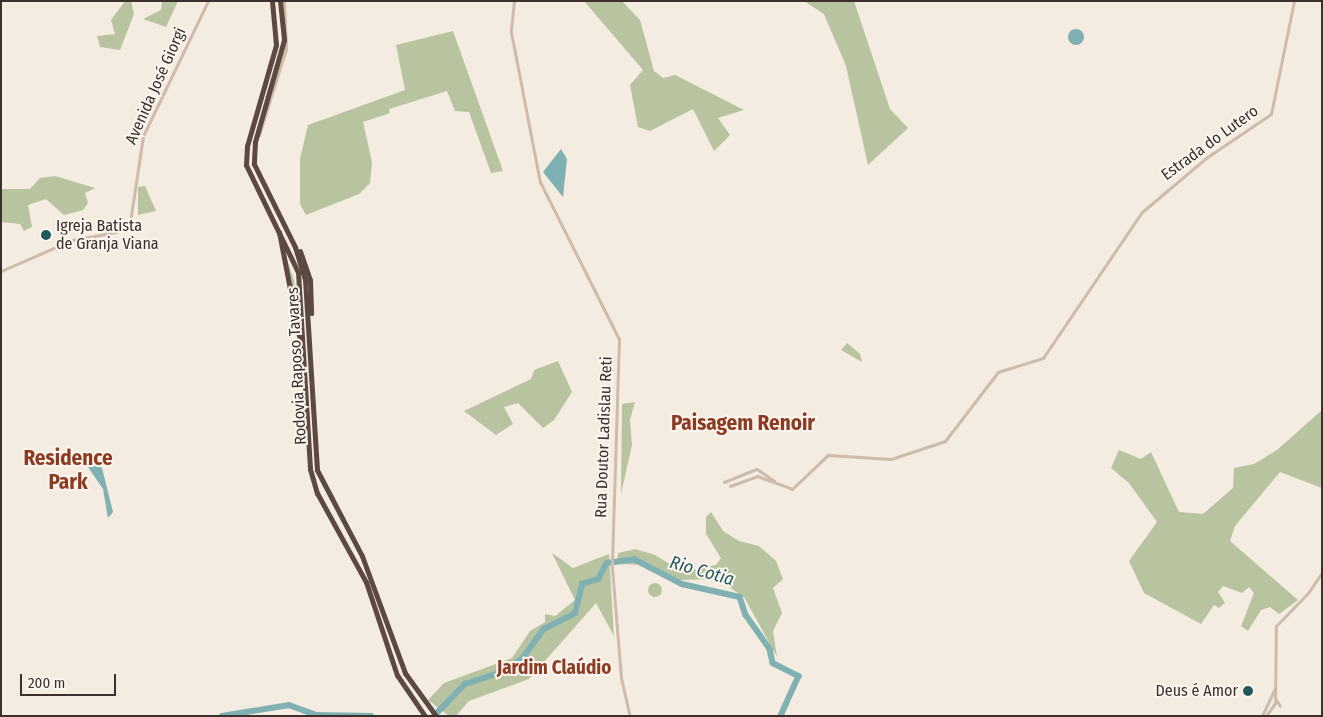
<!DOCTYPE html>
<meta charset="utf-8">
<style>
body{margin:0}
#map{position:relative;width:1323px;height:717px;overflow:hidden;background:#f4ebe1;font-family:"Fira Sans Condensed",sans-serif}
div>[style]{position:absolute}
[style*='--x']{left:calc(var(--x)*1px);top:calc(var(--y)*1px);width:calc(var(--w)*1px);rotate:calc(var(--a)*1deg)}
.green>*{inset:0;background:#b8c4a0}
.round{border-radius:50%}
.water>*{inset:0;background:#7fb0b2}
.river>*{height:5.5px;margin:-2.75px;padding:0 2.75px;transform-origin:2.75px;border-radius:2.75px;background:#7fb0b2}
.tertiary>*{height:3px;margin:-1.5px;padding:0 1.5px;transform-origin:1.5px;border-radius:1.5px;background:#cdbbac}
.motorway>*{height:5px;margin:-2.5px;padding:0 2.5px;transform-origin:2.5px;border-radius:2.5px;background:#5c4a42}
.dots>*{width:14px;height:14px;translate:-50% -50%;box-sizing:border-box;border:2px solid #fbf5ee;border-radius:50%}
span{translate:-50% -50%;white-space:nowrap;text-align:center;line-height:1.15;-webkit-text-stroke:4px #fbf5ee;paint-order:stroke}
.street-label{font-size:16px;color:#3b302b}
.poi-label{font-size:16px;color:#3b302b}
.left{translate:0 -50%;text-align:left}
.right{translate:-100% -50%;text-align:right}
.water-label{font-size:18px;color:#1f5a5e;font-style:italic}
.quarter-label{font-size:19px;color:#8c3b22;font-weight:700}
.district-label{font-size:21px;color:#8c3b22;font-weight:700}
.frame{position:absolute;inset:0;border:2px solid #3b302b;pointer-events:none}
.scale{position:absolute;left:20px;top:674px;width:96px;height:22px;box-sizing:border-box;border:2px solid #3b302b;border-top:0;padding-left:6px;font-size:15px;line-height:18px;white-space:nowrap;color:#3b302b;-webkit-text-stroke:4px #fbf5ee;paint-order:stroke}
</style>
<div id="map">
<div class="green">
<i style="clip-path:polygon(125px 1px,131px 1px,134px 14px,120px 50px,100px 47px,97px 36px,115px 34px,111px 20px)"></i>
<i style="clip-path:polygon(162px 1px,178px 1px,166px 27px,143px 19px,161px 10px)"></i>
<i style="clip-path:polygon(584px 1px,622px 1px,640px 20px,654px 71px,663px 78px,675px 75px,744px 110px,718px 118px,730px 135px,714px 151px,693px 109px,650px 131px,638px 127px,630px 85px,643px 70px)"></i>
<i style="clip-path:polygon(804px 1px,854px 1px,890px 109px,908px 128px,868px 165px,846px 66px,824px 14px)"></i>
<i style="clip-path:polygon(453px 31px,503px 171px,491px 173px,469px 112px,455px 111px,447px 91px,389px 109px,390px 113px,363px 122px,372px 162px,370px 183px,359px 194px,306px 215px,300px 204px,300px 159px,308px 125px,405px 90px,396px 45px)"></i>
<i style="clip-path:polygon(55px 176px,95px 188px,85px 193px,88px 203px,83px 210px,64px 215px,46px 199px,28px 205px,32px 227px,24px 231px,20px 224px,1px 222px,1px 189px,30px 189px,40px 178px)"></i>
<i style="clip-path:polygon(145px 186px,156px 211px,138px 215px,138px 187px)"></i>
<i style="clip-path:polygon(285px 253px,294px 280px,297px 317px)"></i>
<i style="clip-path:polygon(847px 343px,860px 354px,862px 362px,841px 350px)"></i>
<i style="clip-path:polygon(558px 361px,572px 392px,554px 420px,543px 428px,518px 403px,504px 407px,513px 424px,496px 435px,464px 411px,531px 379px,534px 370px)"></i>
<i style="clip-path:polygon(635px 402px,630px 420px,632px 445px,621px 494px,622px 404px)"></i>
<i style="clip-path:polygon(1322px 410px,1322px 488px,1280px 472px,1235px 526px,1230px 541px,1298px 600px,1279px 614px,1270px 607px,1261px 610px,1248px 631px,1241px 626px,1254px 593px,1249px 587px,1242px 593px,1223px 586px,1218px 592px,1225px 603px,1219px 608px,1214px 605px,1201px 624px,1144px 593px,1129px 561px,1157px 522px,1129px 483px,1111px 468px,1119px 450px,1141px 459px,1151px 452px,1179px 512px,1203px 514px,1233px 488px,1234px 468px,1254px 464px,1277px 450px)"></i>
<i style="clip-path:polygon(711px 512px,723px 531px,739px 541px,759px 546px,776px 561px,783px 579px,773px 588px,782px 613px,773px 631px,777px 657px,744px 597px,717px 579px,680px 580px,648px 565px,617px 564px,618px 553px,635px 549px,655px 555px,683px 572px,716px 565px,721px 558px,706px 534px,706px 517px)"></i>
<i style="clip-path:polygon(552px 553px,573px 568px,609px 554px,614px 636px,596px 603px,529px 679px,469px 701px,456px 716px,449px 716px,428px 700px,444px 683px,512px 658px,530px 631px,545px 622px,545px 614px,555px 616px,575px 600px)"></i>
<i class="round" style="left:648px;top:583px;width:14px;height:14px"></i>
</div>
<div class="water">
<i class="round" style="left:1068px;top:29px;width:16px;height:16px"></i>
<i style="clip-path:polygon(561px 149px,567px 159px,563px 197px,543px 172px)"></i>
<i style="clip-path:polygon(89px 461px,102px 468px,113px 512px,108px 518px,103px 489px,88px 467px)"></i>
</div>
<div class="river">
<i style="--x:222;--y:716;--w:68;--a:-9.3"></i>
<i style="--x:289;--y:705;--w:29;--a:20"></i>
<i style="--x:316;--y:715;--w:55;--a:1"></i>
<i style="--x:434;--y:716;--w:45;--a:-45.9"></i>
<i style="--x:465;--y:684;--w:38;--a:-18"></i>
<i style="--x:501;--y:672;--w:25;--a:-32"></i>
<i style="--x:522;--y:659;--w:37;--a:-54"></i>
<i style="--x:544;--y:629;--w:35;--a:-27"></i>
<i style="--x:575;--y:613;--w:30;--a:-76"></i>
<i style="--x:582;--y:584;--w:17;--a:-17"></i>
<i style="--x:598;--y:579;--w:18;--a:-61"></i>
<i style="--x:607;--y:563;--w:27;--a:-8"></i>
<i style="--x:634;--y:559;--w:54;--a:27.5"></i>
<i style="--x:682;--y:584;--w:59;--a:12.6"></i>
<i style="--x:740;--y:597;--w:19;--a:72"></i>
<i style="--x:746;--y:615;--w:42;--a:54.8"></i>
<i style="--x:770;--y:649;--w:14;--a:78"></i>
<i style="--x:773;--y:663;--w:29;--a:27"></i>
<i style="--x:799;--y:676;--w:44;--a:114.2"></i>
</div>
<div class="tertiary">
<i style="--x:514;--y:1;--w:31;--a:96"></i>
<i style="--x:511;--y:32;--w:153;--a:79.1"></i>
<i style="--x:540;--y:182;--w:176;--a:63.3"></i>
<i style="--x:619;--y:339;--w:229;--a:91.8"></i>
<i style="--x:612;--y:568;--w:110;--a:85.3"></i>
<i style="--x:621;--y:678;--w:39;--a:77"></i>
<i style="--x:259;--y:135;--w:90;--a:-72.6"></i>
<i style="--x:286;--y:49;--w:48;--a:-92.4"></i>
<i style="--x:1;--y:271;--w:77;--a:-23.6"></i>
<i style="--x:72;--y:240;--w:45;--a:-10.3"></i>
<i style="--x:116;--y:232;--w:17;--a:-36"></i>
<i style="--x:130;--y:222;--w:87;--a:-81.4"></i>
<i style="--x:143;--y:136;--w:150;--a:-64.3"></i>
<i style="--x:724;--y:482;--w:35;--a:-22"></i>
<i style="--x:757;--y:469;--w:21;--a:35"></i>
<i style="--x:730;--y:486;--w:29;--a:-20"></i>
<i style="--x:757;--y:476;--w:37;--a:20"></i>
<i style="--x:792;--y:489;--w:50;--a:-43.4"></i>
<i style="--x:828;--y:455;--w:63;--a:3.6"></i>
<i style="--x:891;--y:459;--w:57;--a:-18.4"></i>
<i style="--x:945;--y:441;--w:87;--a:-52.5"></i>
<i style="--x:998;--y:372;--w:47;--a:-17.3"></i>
<i style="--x:1043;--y:358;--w:176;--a:-55.9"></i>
<i style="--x:1142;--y:212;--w:84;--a:-40.2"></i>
<i style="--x:1206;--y:158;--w:78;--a:-34.1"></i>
<i style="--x:1271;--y:114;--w:115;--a:-78.5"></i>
<i style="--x:1275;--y:698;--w:9;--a:58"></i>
<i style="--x:1262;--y:716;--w:29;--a:-65"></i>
<i style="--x:1266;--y:716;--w:16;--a:-55"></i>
<i style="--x:1275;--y:703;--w:77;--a:-89.3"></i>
<i style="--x:1276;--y:626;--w:46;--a:-45.9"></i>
<i style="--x:1308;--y:593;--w:25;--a:-56"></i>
</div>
<div class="motorway">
<i style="--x:272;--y:1;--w:44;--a:84.8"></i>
<i style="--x:276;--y:45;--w:105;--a:106"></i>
<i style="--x:247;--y:146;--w:19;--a:93"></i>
<i style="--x:246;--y:165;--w:119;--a:64.1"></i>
<i style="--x:298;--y:272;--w:197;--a:86.5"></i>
<i style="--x:310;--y:469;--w:25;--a:74"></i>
<i style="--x:317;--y:493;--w:102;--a:61.2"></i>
<i style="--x:366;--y:582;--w:98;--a:71.6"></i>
<i style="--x:397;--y:675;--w:50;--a:55.7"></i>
<i style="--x:280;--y:1;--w:39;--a:84"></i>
<i style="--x:284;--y:40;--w:106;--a:105.9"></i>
<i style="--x:255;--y:142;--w:22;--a:93"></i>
<i style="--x:254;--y:164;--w:93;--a:63.7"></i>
<i style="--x:295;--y:247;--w:34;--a:73"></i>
<i style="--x:305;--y:279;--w:191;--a:86.4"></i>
<i style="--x:317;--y:470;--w:97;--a:62.4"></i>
<i style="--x:362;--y:556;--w:125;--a:69.8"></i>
<i style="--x:405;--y:673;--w:53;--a:54.2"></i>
<i style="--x:279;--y:232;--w:106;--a:79.1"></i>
<i style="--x:300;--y:251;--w:31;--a:71"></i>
<i style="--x:310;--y:280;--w:33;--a:88"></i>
</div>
<div class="dots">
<i style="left:46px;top:235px;background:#1f5a5e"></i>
<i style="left:1248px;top:691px;background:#1f5a5e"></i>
</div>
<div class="street-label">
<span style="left:156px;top:86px;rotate:-66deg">Avenida José Giorgi</span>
<span style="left:1210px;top:143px;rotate:-36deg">Estrada do Lutero</span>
<span style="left:297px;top:366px;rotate:-93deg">Rodovia Raposo Tavares</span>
<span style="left:604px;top:437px;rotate:-88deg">Rua Doutor Ladislau Reti</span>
</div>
<div class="poi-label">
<span class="left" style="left:56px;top:235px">Igreja Batista<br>de Granja Viana</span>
<span class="right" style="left:1238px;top:691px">Deus é Amor</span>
</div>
<div class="water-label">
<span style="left:702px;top:571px;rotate:16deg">Rio Cotia</span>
</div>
<div class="quarter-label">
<span style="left:554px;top:668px">Jardim Claúdio</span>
</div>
<div class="district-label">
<span style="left:743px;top:423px">Paisagem Renoir</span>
<span style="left:68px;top:470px">Residence<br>Park</span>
</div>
<div class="frame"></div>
<div class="scale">200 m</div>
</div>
